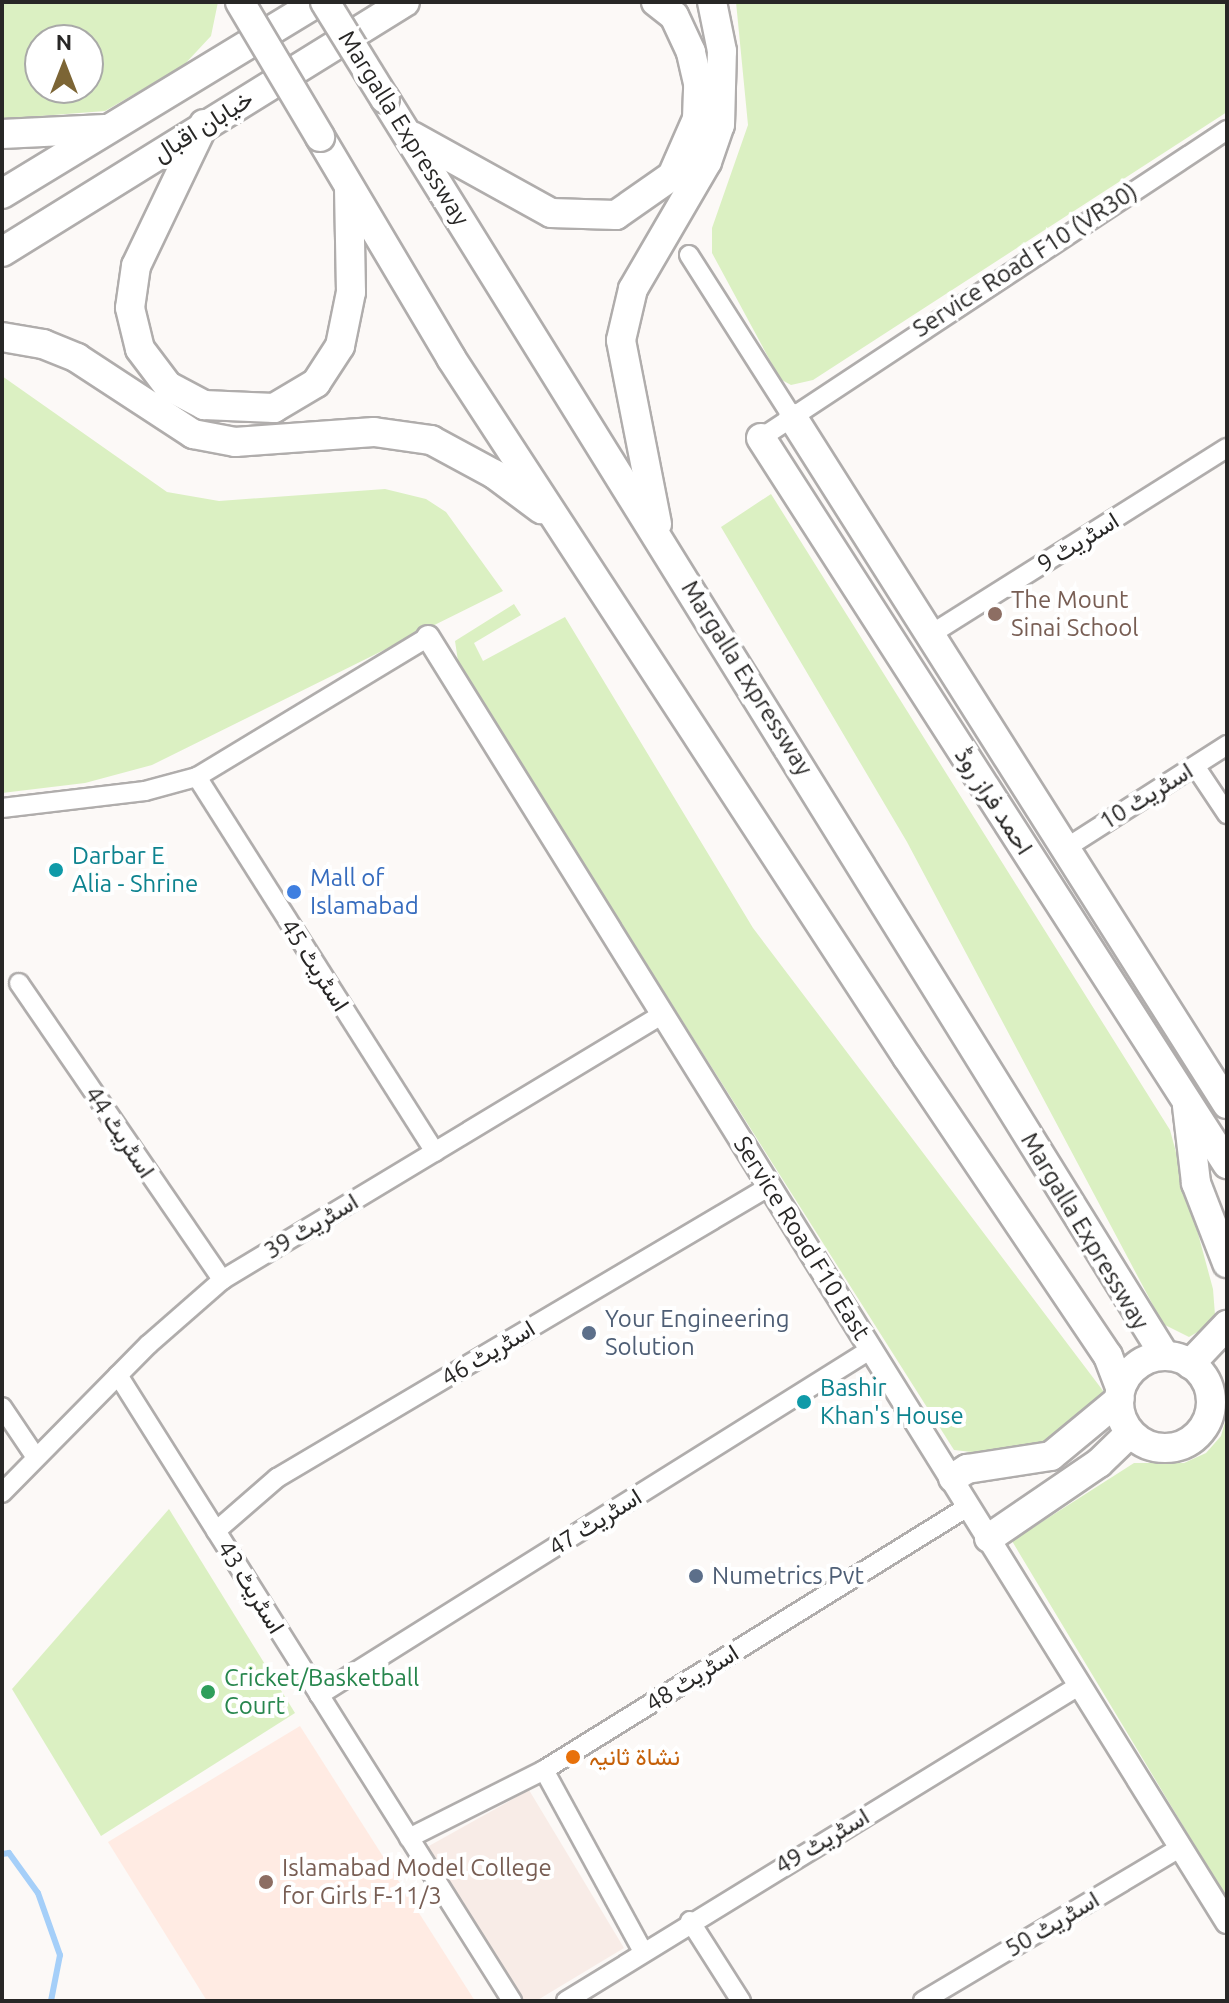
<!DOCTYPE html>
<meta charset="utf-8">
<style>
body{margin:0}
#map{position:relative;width:1229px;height:2003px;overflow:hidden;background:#fcf9f7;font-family:Ubuntu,Vazirmatn,sans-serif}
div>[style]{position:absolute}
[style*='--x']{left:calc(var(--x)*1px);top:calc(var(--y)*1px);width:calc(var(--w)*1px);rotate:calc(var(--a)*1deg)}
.built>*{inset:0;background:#f8ece7}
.education>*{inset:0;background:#ffebe3}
.green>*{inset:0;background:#dbf0c2}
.stream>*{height:6px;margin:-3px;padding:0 3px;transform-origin:3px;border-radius:3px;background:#a5cff9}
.roads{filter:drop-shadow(2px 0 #b0adac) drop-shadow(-2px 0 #b0adac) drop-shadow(0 2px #b0adac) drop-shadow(0 -2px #b0adac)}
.minor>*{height:18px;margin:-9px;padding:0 9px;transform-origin:9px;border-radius:9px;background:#fff}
.tertiary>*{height:22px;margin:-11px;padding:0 11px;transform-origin:11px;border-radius:11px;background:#fff}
.primary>*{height:28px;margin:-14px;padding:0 14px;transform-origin:14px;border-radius:14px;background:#fff}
.primary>.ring{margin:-14px;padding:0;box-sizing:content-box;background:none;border:28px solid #fff;border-radius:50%}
.bridges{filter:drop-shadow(2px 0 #b0adac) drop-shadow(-2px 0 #b0adac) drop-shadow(0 2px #b0adac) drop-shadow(0 -2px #b0adac)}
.primary-bridge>*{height:28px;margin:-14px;padding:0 14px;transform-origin:14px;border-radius:14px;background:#fff}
.dots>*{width:22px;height:22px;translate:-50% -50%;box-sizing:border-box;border:4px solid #fff;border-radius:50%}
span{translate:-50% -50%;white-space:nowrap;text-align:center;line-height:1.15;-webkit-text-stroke:8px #fff;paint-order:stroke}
.street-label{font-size:24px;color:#282726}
.education-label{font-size:24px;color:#785e54}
.left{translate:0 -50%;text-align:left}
.culture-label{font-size:24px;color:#0d838f}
.shop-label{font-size:24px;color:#366cbe}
.service-label{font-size:24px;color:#4e5e75}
.leisure-label{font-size:24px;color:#27864d}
.food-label{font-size:24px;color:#c56008}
.frame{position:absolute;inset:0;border:4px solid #282726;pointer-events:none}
.north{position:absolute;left:24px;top:24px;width:80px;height:80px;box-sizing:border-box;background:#fff;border:2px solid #a9a9a8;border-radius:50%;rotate:0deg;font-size:22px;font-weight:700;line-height:32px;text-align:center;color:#282726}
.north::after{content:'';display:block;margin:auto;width:28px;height:36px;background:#7c6535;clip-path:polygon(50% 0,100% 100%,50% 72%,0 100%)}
</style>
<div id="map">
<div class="built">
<i style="clip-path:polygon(529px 1790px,624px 1948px,536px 2001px,511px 2001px,420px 1851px)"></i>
</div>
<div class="education">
<i style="clip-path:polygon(300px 1726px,475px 2001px,207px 2001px,108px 1842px)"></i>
</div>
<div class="green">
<i style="clip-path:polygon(evenodd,2px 2px,218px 2px,211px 36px,183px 66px,105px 111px,2px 119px,2px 2px,88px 40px,88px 88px,40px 88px,40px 40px,88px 40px)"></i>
<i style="clip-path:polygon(736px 2px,1227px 2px,1227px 112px,813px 380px,791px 385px,780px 379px,712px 253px,712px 228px,748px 125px)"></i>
<i style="clip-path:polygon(2px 376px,167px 492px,219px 501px,385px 489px,426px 499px,446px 512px,503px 591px,152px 765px,85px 783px,2px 793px)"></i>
<i style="clip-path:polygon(771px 494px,1170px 1130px,1213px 1289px,1215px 1315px,1208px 1326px,1189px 1337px,1163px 1324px,907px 842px,721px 527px)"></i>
<i style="clip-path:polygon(514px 604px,521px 615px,474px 643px,483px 661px,565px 617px,753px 928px,1107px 1396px,1051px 1445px,1007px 1456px,954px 1450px,459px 668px,455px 641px)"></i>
<i style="clip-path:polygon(1227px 1415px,1227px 1899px,1012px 1541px,1134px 1463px,1184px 1463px,1206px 1453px,1221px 1436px)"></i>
<i style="clip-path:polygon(169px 1509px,295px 1713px,101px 1836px,12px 1689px)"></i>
</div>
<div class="stream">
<i style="--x:2;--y:1854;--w:7;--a:-8"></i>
<i style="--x:9;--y:1853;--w:49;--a:54.1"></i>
<i style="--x:38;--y:1893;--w:66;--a:70.5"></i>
<i style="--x:60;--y:1955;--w:47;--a:101.1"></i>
</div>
<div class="roads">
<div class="minor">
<i style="--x:689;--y:255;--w:193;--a:57.5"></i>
<i style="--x:761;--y:438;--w:559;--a:-33.46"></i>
<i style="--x:928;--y:636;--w:353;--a:-32.2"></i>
<i style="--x:1195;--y:766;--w:58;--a:56.3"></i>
<i style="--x:197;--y:777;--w:444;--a:57.6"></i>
<i style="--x:2;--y:808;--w:144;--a:-6.8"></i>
<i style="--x:145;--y:791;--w:54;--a:-15.1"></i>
<i style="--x:197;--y:777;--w:270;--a:-31.2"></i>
<i style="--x:1066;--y:848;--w:191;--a:-32.6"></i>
<i style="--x:19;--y:983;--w:360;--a:55.6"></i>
<i style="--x:118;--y:1375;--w:740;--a:57.81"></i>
<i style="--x:2;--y:1407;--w:59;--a:56"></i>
<i style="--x:2;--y:1493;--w:209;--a:-45.4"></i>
<i style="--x:149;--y:1344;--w:97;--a:-41.2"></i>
<i style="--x:222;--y:1280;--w:515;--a:-31.1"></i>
<i style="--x:216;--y:1531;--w:81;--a:-41"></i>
<i style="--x:277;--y:1478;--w:573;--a:-30.64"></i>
<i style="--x:319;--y:1695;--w:651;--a:-32.08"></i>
<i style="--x:544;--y:1770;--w:205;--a:61.4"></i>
<i style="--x:409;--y:1838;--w:151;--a:-26.7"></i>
<i style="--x:544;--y:1770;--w:500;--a:-31.85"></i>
<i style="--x:690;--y:1921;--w:95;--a:57.5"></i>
<i style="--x:566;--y:2001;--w:603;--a:-31.58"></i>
<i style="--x:923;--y:2001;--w:300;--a:-30.8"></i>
</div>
<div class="tertiary">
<i style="--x:428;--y:637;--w:1513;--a:58.13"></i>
</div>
<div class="primary">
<i style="--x:385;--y:99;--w:1479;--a:58.18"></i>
<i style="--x:204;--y:124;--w:157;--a:115.6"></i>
<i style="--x:136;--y:266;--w:42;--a:98.1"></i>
<i style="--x:130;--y:308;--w:42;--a:76.3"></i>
<i style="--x:140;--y:349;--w:46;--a:52.9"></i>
<i style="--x:168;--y:386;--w:41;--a:27.8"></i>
<i style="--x:204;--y:405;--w:70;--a:2.5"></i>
<i style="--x:274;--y:408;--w:49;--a:-30.8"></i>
<i style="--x:316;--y:383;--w:44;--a:-57"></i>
<i style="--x:340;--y:346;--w:55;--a:-78.5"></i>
<i style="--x:351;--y:292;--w:103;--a:-91.1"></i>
<i style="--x:2;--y:134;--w:103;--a:-2.8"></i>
<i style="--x:412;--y:136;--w:159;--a:29"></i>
<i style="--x:551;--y:213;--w:65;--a:1.8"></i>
<i style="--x:616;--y:215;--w:68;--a:-34.9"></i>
<i style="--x:672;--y:176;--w:62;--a:-66.3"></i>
<i style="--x:697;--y:119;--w:36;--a:-88"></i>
<i style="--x:698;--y:83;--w:32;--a:-103"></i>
<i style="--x:691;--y:52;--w:40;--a:-115"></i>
<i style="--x:674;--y:16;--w:23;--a:-142"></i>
<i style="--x:320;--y:137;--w:257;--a:59.3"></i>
<i style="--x:451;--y:358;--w:835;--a:56.88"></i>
<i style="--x:907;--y:1057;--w:360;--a:56.1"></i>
<i style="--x:1108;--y:1356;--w:33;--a:69"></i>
<i style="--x:2;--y:194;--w:370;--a:-31.3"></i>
<i style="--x:2;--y:252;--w:474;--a:-31.8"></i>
<i style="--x:2;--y:337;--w:42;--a:9.7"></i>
<i style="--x:43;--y:344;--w:37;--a:22"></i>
<i style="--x:77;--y:358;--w:139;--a:33.2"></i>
<i style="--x:193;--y:434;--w:43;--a:10.8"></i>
<i style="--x:235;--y:442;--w:139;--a:-4.1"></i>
<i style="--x:374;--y:432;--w:58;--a:8"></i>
<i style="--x:431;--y:440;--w:72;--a:28.4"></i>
<i style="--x:494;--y:474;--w:59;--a:36.7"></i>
<i style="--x:793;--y:418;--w:812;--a:57.68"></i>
<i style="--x:761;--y:438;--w:863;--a:57.3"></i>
<i style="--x:657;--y:524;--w:187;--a:-101.1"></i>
<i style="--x:621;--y:340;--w:52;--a:-76.8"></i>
<i style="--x:633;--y:289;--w:147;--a:-59.8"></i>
<i style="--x:707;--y:162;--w:39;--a:-71"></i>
<i style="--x:720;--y:125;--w:74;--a:-88.5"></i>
<i style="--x:722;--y:51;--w:50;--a:-101.5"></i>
<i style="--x:1187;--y:1106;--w:78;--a:83.3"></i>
<i style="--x:1196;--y:1183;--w:86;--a:68.8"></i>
<i class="ring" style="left:1119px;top:1356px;width:64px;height:64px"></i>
<i style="--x:1190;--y:1364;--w:54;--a:-46.5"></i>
<i style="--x:953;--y:1478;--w:17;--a:-33"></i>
<i style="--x:967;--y:1469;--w:85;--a:-8.8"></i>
<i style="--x:1051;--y:1456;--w:89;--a:-39.6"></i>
<i style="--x:989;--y:1538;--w:133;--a:-34.3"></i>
<i style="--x:1099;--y:1463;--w:43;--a:-44.1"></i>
</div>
</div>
<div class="bridges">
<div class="primary-bridge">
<i style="--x:240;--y:2;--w:157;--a:59.3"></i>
<i style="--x:325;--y:2;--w:114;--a:58.3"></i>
</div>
</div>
<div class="dots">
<i style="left:995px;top:614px;background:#8d6e63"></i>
<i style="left:56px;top:870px;background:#0f9aa8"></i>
<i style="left:294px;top:892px;background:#3f7fe0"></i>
<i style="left:589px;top:1333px;background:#5c6f8a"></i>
<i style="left:804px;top:1402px;background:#0f9aa8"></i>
<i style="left:696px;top:1576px;background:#5c6f8a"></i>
<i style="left:208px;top:1692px;background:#2e9e5b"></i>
<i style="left:573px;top:1757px;background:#e8710a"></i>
<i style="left:266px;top:1882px;background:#8d6e63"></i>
</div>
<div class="street-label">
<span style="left:203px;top:126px;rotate:-32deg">خیابان اقبال</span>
<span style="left:404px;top:128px;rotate:58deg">Margalla Expressway</span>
<span style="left:1025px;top:260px;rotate:-33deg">Service Road F10 (VR30)</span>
<span style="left:1078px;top:542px;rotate:-32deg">اسٹریٹ 9</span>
<span style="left:747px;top:678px;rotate:58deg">Margalla Expressway</span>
<span style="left:1146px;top:796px;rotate:-32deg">اسٹریٹ 10</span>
<span style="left:994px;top:801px;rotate:57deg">احمد فراز روڈ</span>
<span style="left:315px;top:965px;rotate:57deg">اسٹریٹ 45</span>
<span style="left:120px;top:1132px;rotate:56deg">اسٹریٹ 44</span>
<span style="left:311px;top:1226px;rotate:-31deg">اسٹریٹ 39</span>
<span style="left:1085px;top:1231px;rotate:59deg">Margalla Expressway</span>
<span style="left:802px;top:1238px;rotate:58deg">Service Road F10 East</span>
<span style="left:488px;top:1353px;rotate:-31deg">اسٹریٹ 46</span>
<span style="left:595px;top:1522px;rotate:-32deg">اسٹریٹ 47</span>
<span style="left:251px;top:1587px;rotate:58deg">اسٹریٹ 43</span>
<span style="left:692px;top:1678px;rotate:-32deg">اسٹریٹ 48</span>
<span style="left:822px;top:1841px;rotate:-31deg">اسٹریٹ 49</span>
<span style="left:1052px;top:1924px;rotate:-31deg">اسٹریٹ 50</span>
</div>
<div class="education-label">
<span class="left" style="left:1011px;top:614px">The Mount<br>Sinai School</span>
<span class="left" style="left:282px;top:1882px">Islamabad Model College<br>for Girls F-11/3</span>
</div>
<div class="culture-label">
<span class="left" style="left:72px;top:870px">Darbar E<br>Alia - Shrine</span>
<span class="left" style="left:820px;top:1402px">Bashir<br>Khan's House</span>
</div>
<div class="shop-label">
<span class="left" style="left:310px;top:892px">Mall of<br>Islamabad</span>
</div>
<div class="service-label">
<span class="left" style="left:605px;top:1333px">Your Engineering<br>Solution</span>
<span class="left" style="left:712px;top:1576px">Numetrics Pvt</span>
</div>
<div class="leisure-label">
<span class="left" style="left:224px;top:1692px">Cricket/Basketball<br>Court</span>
</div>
<div class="food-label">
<span class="left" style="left:589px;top:1757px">نشاۃ ثانیہ</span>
</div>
<div class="frame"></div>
<div class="north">N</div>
</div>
